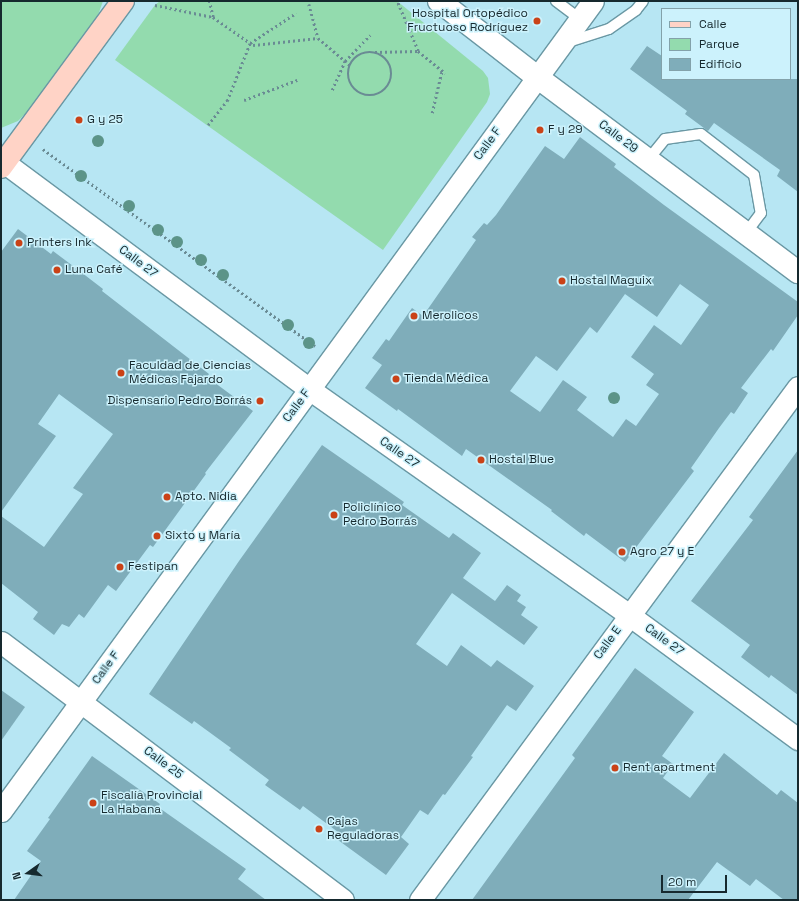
<!DOCTYPE html>
<meta charset="utf-8">
<style>
body{margin:0}
#map{position:relative;width:799px;height:901px;overflow:hidden;background:#b7e6f3;font-family:"Space Grotesk",sans-serif}
div>[style]{position:absolute}
[style*='--x']{left:calc(var(--x)*1px);top:calc(var(--y)*1px);width:calc(var(--w)*1px);rotate:calc(var(--a)*1deg)}
.green>*{inset:0;background:#93dbae}
.building>*{inset:0;background:#7fadba}
.path>*{height:2.5px;margin-top:-1.25px;transform-origin:0;background:repeating-linear-gradient(90deg,#6a8b94 0 2px,transparent 0 5px)}
.path>.ring{margin:-1.25px;padding:0;box-sizing:content-box;background:none;border:2.5px solid #6a8b94;border-radius:50%}
.roads{filter:drop-shadow(1px 0 #6a98a4) drop-shadow(-1px 0 #6a98a4) drop-shadow(0 1px #6a98a4) drop-shadow(0 -1px #6a98a4)}
.lane>*{height:10px;margin:-5px;padding:0 5px;transform-origin:5px;border-radius:5px;background:#fff}
.street>*{height:21px;margin:-10.5px;padding:0 10.5px;transform-origin:10.5px;border-radius:10.5px;background:#fff}
.secondary>*{height:22px;margin:-11px;padding:0 11px;transform-origin:11px;border-radius:11px;background:#fff}
.primary>*{height:22px;margin:-11px;padding:0 11px;transform-origin:11px;border-radius:11px;background:#ffd3c6}
.trees>*{width:12px;height:12px;margin:-6px;border-radius:50%;background:#5c9488}
.dots>*{width:11px;height:11px;translate:-50% -50%;box-sizing:border-box;border:2px solid #ccf2fc;border-radius:50%}
span{translate:-50% -50%;white-space:nowrap;text-align:center;line-height:1.15;-webkit-text-stroke:3px #ccf2fc;paint-order:stroke}
.poi-label{font-size:12px;color:#16292e}
.right{translate:-100% -50%;text-align:right}
.left{translate:0 -50%;text-align:left}
.street-label{font-size:12px;color:#16292e}
.frame{position:absolute;inset:0;border:2px solid #16292e;pointer-events:none}
.legend{position:absolute;left:661px;top:8px;width:130px;height:72px;box-sizing:border-box;background:#ccf2fc;border:1px solid #83a2aa;margin:0;padding:5px 7px;list-style:none;font-size:12px;color:#16292e}
.legend li{display:flex;align-items:center;gap:8px;height:20px}
.legend b{width:20px;border:1px solid #83a2aa}
.north{position:absolute;left:8px;top:853px;width:40px;height:40px;-webkit-text-stroke:3px #ccf2fc;paint-order:stroke;rotate:256deg;font-size:11px;font-weight:700;line-height:16px;text-align:center;color:#16292e}
.north::after{content:'';display:block;margin:auto;width:14px;height:18px;background:#16292e;clip-path:polygon(50% 0,100% 100%,50% 72%,0 100%)}
.scale{position:absolute;left:661px;top:875px;width:66px;height:18px;box-sizing:border-box;border:2px solid #16292e;border-top:0;padding-left:5px;font-size:12px;line-height:14px;white-space:nowrap;color:#16292e;-webkit-text-stroke:3px #ccf2fc;paint-order:stroke}
</style>
<div id="map">
<div class="green">
<i style="clip-path:polygon(2px 1px,103px 1px,97px 18px,28px 111px,18px 121px,1px 128px)"></i>
<i style="clip-path:polygon(160px 1px,397px 1px,483px 71px,488px 78px,490px 94px,487px 102px,383px 250px,115px 60px,155px 5px)"></i>
</div>
<div class="building">
<i style="clip-path:polygon(647px 46px,662px 56px,662px 79px,798px 79px,798px 192px,777px 176px,780px 170px,714px 123px,708px 131px,685px 114px,687px 111px,630px 69px)"></i>
<i style="clip-path:polygon(evenodd,580px 137px,616px 164px,614px 167px,664px 205px,798px 302px,798px 315px,773px 351px,771px 349px,741px 388px,748px 393px,734px 414px,731px 412px,719px 428px,691px 468px,694px 471px,625px 562px,586px 533px,584px 536px,551px 511px,552px 510px,466px 449px,462px 456px,398px 409px,397px 411px,365px 388px,382px 365px,372px 358px,386px 339px,389px 341px,412px 308px,423px 316px,476px 240px,472px 237px,484px 223px,487px 225px,496px 215px,545px 146px,564px 159px,580px 137px,680px 284px,709px 305px,681px 345px,654px 325px,631px 357px,654px 374px,646px 385px,659px 394px,636px 426px,626px 419px,613px 437px,577px 410px,587px 397px,563px 380px,540px 412px,510px 391px,536px 356px,557px 371px,590px 327px,597px 333px,625px 294px,657px 317px,680px 284px)"></i>
<i style="clip-path:polygon(18px 229px,51px 254px,53px 251px,77px 269px,103px 289px,102px 291px,209px 374px,207px 377px,253px 411px,205px 473px,206px 474px,153px 547px,150px 545px,116px 591px,108px 585px,84px 618px,79px 614px,69px 627px,62px 624px,54px 635px,33px 619px,38px 612px,1px 583px,1px 516px,44px 547px,83px 494px,73px 488px,113px 434px,59px 394px,38px 424px,56px 436px,1px 512px,1px 252px)"></i>
<i style="clip-path:polygon(322px 445px,404px 502px,402px 505px,449px 538px,453px 533px,481px 553px,463px 578px,495px 601px,507px 585px,521px 595px,517px 601px,526px 607px,521px 615px,538px 627px,524px 645px,452px 593px,416px 644px,447px 666px,461px 645px,491px 667px,497px 660px,534px 686px,516px 711px,507px 705px,471px 756px,473px 757px,445px 795px,443px 794px,428px 815px,420px 810px,401px 837px,409px 844px,386px 875px,338px 840px,342px 835px,303px 806px,300px 810px,265px 785px,269px 780px,229px 750px,231px 748px,194px 721px,192px 724px,149px 694px,239px 561px)"></i>
<i style="clip-path:polygon(798px 450px,798px 695px,771px 675px,769px 678px,741px 657px,750px 645px,691px 601px,753px 520px,749px 517px)"></i>
<i style="clip-path:polygon(635px 668px,694px 712px,662px 756px,673px 764px,663px 778px,690px 798px,724px 753px,777px 795px,781px 790px,798px 803px,798px 900px,784px 900px,756px 879px,750px 886px,717px 862px,688px 900px,472px 900px,575px 758px,572px 755px)"></i>
<i style="clip-path:polygon(1px 690px,25px 707px,1px 741px)"></i>
<i style="clip-path:polygon(92px 756px,160px 804px,158px 807px,246px 869px,238px 879px,266px 900px,14px 900px,41px 861px,27px 851px,50px 819px,48px 818px)"></i>
</div>
<div class="path">
<i style="--x:309;--y:4;--w:35;--a:75"></i>
<i style="--x:155;--y:5;--w:59;--a:11.7"></i>
<i style="--x:213;--y:17;--w:16;--a:-104"></i>
<i style="--x:213;--y:17;--w:49;--a:35"></i>
<i style="--x:253;--y:45;--w:65;--a:-6.1"></i>
<i style="--x:318;--y:38;--w:42;--a:40.2"></i>
<i style="--x:418;--y:51;--w:35;--a:39"></i>
<i style="--x:375;--y:52;--w:43;--a:-1.3"></i>
<i style="--x:418;--y:51;--w:54;--a:-112.8"></i>
<i class="ring" style="left:348px;top:52px;width:41.5px;height:41.5px"></i>
<i style="--x:332;--y:90;--w:32;--a:-66"></i>
<i style="--x:345;--y:61;--w:36;--a:-46"></i>
<i style="--x:244;--y:100;--w:57;--a:-20.7"></i>
<i style="--x:432;--y:113;--w:44;--a:-76.9"></i>
<i style="--x:208;--y:125;--w:31;--a:-52"></i>
<i style="--x:227;--y:101;--w:62;--a:-68.4"></i>
<i style="--x:250;--y:43;--w:55;--a:-33.1"></i>
<i style="--x:43;--y:149;--w:336;--a:35.9"></i>
</div>
<div class="roads">
<div class="lane">
<i style="--x:556;--y:1;--w:30;--a:37"></i>
<i style="--x:565;--y:43;--w:46;--a:-17.7"></i>
<i style="--x:609;--y:29;--w:33;--a:-35"></i>
<i style="--x:636;--y:10;--w:11;--a:-52"></i>
<i style="--x:648;--y:160;--w:27;--a:-51"></i>
<i style="--x:665;--y:139;--w:36;--a:-8"></i>
<i style="--x:701;--y:134;--w:67;--a:37.7"></i>
<i style="--x:754;--y:175;--w:39;--a:80"></i>
<i style="--x:761;--y:213;--w:25;--a:127"></i>
</div>
<div class="street">
<i style="--x:1;--y:160;--w:384;--a:36.6"></i>
<i style="--x:309;--y:389;--w:392;--a:35.2"></i>
<i style="--x:629;--y:615;--w:210;--a:36.3"></i>
<i style="--x:1;--y:642;--w:428;--a:37"></i>
<i style="--x:1;--y:811;--w:1003;--a:-53.84"></i>
<i style="--x:420;--y:900;--w:637;--a:-53.62"></i>
</div>
<div class="secondary">
<i style="--x:439;--y:1;--w:124;--a:37.8"></i>
<i style="--x:537;--y:77;--w:326;--a:36.8"></i>
</div>
<div class="primary">
<i style="--x:1;--y:167;--w:206;--a:-53.7"></i>
</div>
</div>
<div class="trees">
<i style="left:98px;top:141px"></i>
<i style="left:81px;top:176px"></i>
<i style="left:129px;top:206px"></i>
<i style="left:158px;top:230px"></i>
<i style="left:177px;top:242px"></i>
<i style="left:201px;top:260px"></i>
<i style="left:223px;top:275px"></i>
<i style="left:288px;top:325px"></i>
<i style="left:309px;top:343px"></i>
<i style="left:614px;top:398px"></i>
</div>
<div class="dots">
<i style="left:537px;top:21px;background:#ca4217"></i>
<i style="left:79px;top:120px;background:#ca4217"></i>
<i style="left:540px;top:130px;background:#ca4217"></i>
<i style="left:19px;top:243px;background:#ca4217"></i>
<i style="left:57px;top:270px;background:#ca4217"></i>
<i style="left:562px;top:281px;background:#ca4217"></i>
<i style="left:414px;top:316px;background:#ca4217"></i>
<i style="left:121px;top:373px;background:#ca4217"></i>
<i style="left:396px;top:379px;background:#ca4217"></i>
<i style="left:260px;top:401px;background:#ca4217"></i>
<i style="left:481px;top:460px;background:#ca4217"></i>
<i style="left:167px;top:497px;background:#ca4217"></i>
<i style="left:334px;top:515px;background:#ca4217"></i>
<i style="left:157px;top:536px;background:#ca4217"></i>
<i style="left:622px;top:552px;background:#ca4217"></i>
<i style="left:120px;top:567px;background:#ca4217"></i>
<i style="left:615px;top:768px;background:#ca4217"></i>
<i style="left:93px;top:803px;background:#ca4217"></i>
<i style="left:319px;top:829px;background:#ca4217"></i>
</div>
<div class="poi-label">
<span class="right" style="left:528px;top:21px">Hospital Ortopédico<br>Fructuoso Rodríguez</span>
<span class="left" style="left:87px;top:120px">G y 25</span>
<span class="left" style="left:548px;top:130px">F y 29</span>
<span class="left" style="left:27px;top:243px">Printers Ink</span>
<span class="left" style="left:65px;top:270px">Luna Café</span>
<span class="left" style="left:570px;top:281px">Hostal Maguix</span>
<span class="left" style="left:422px;top:316px">Merolicos</span>
<span class="left" style="left:129px;top:373px">Faculdad de Ciencias<br>Médicas Fajardo</span>
<span class="left" style="left:404px;top:379px">Tienda Médica</span>
<span class="right" style="left:252px;top:401px">Dispensario Pedro Borrás</span>
<span class="left" style="left:489px;top:460px">Hostal Blue</span>
<span class="left" style="left:175px;top:497px">Apto. Nidia</span>
<span class="left" style="left:343px;top:515px">Policlínico<br>Pedro Borrás</span>
<span class="left" style="left:165px;top:536px">Sixto y María</span>
<span class="left" style="left:630px;top:552px">Agro 27 y E</span>
<span class="left" style="left:128px;top:567px">Festipan</span>
<span class="left" style="left:623px;top:768px">Rent apartment</span>
<span class="left" style="left:101px;top:803px">Fiscalía Provincial<br>La Habana</span>
<span class="left" style="left:327px;top:829px">Cajas<br>Reguladoras</span>
</div>
<div class="street-label">
<span style="left:618px;top:137px;rotate:37deg">Calle 29</span>
<span style="left:488px;top:144px;rotate:-54deg">Calle F</span>
<span style="left:138px;top:262px;rotate:37deg">Calle 27</span>
<span style="left:297px;top:406px;rotate:-54deg">Calle F</span>
<span style="left:399px;top:453px;rotate:35deg">Calle 27</span>
<span style="left:664px;top:640px;rotate:36deg">Calle 27</span>
<span style="left:608px;top:643px;rotate:-54deg">Calle E</span>
<span style="left:106px;top:668px;rotate:-54deg">Calle F</span>
<span style="left:163px;top:763px;rotate:37deg">Calle 25</span>
</div>
<div class="frame"></div>
<ul class="legend">
<li><b style="height:5px;background:#ffd3c6"></b>Calle</li>
<li><b style="height:11px;background:#93dbae"></b>Parque</li>
<li><b style="height:11px;background:#7fadba"></b>Edificio</li>
</ul>
<div class="north">N</div>
<div class="scale">20 m</div>
</div>
